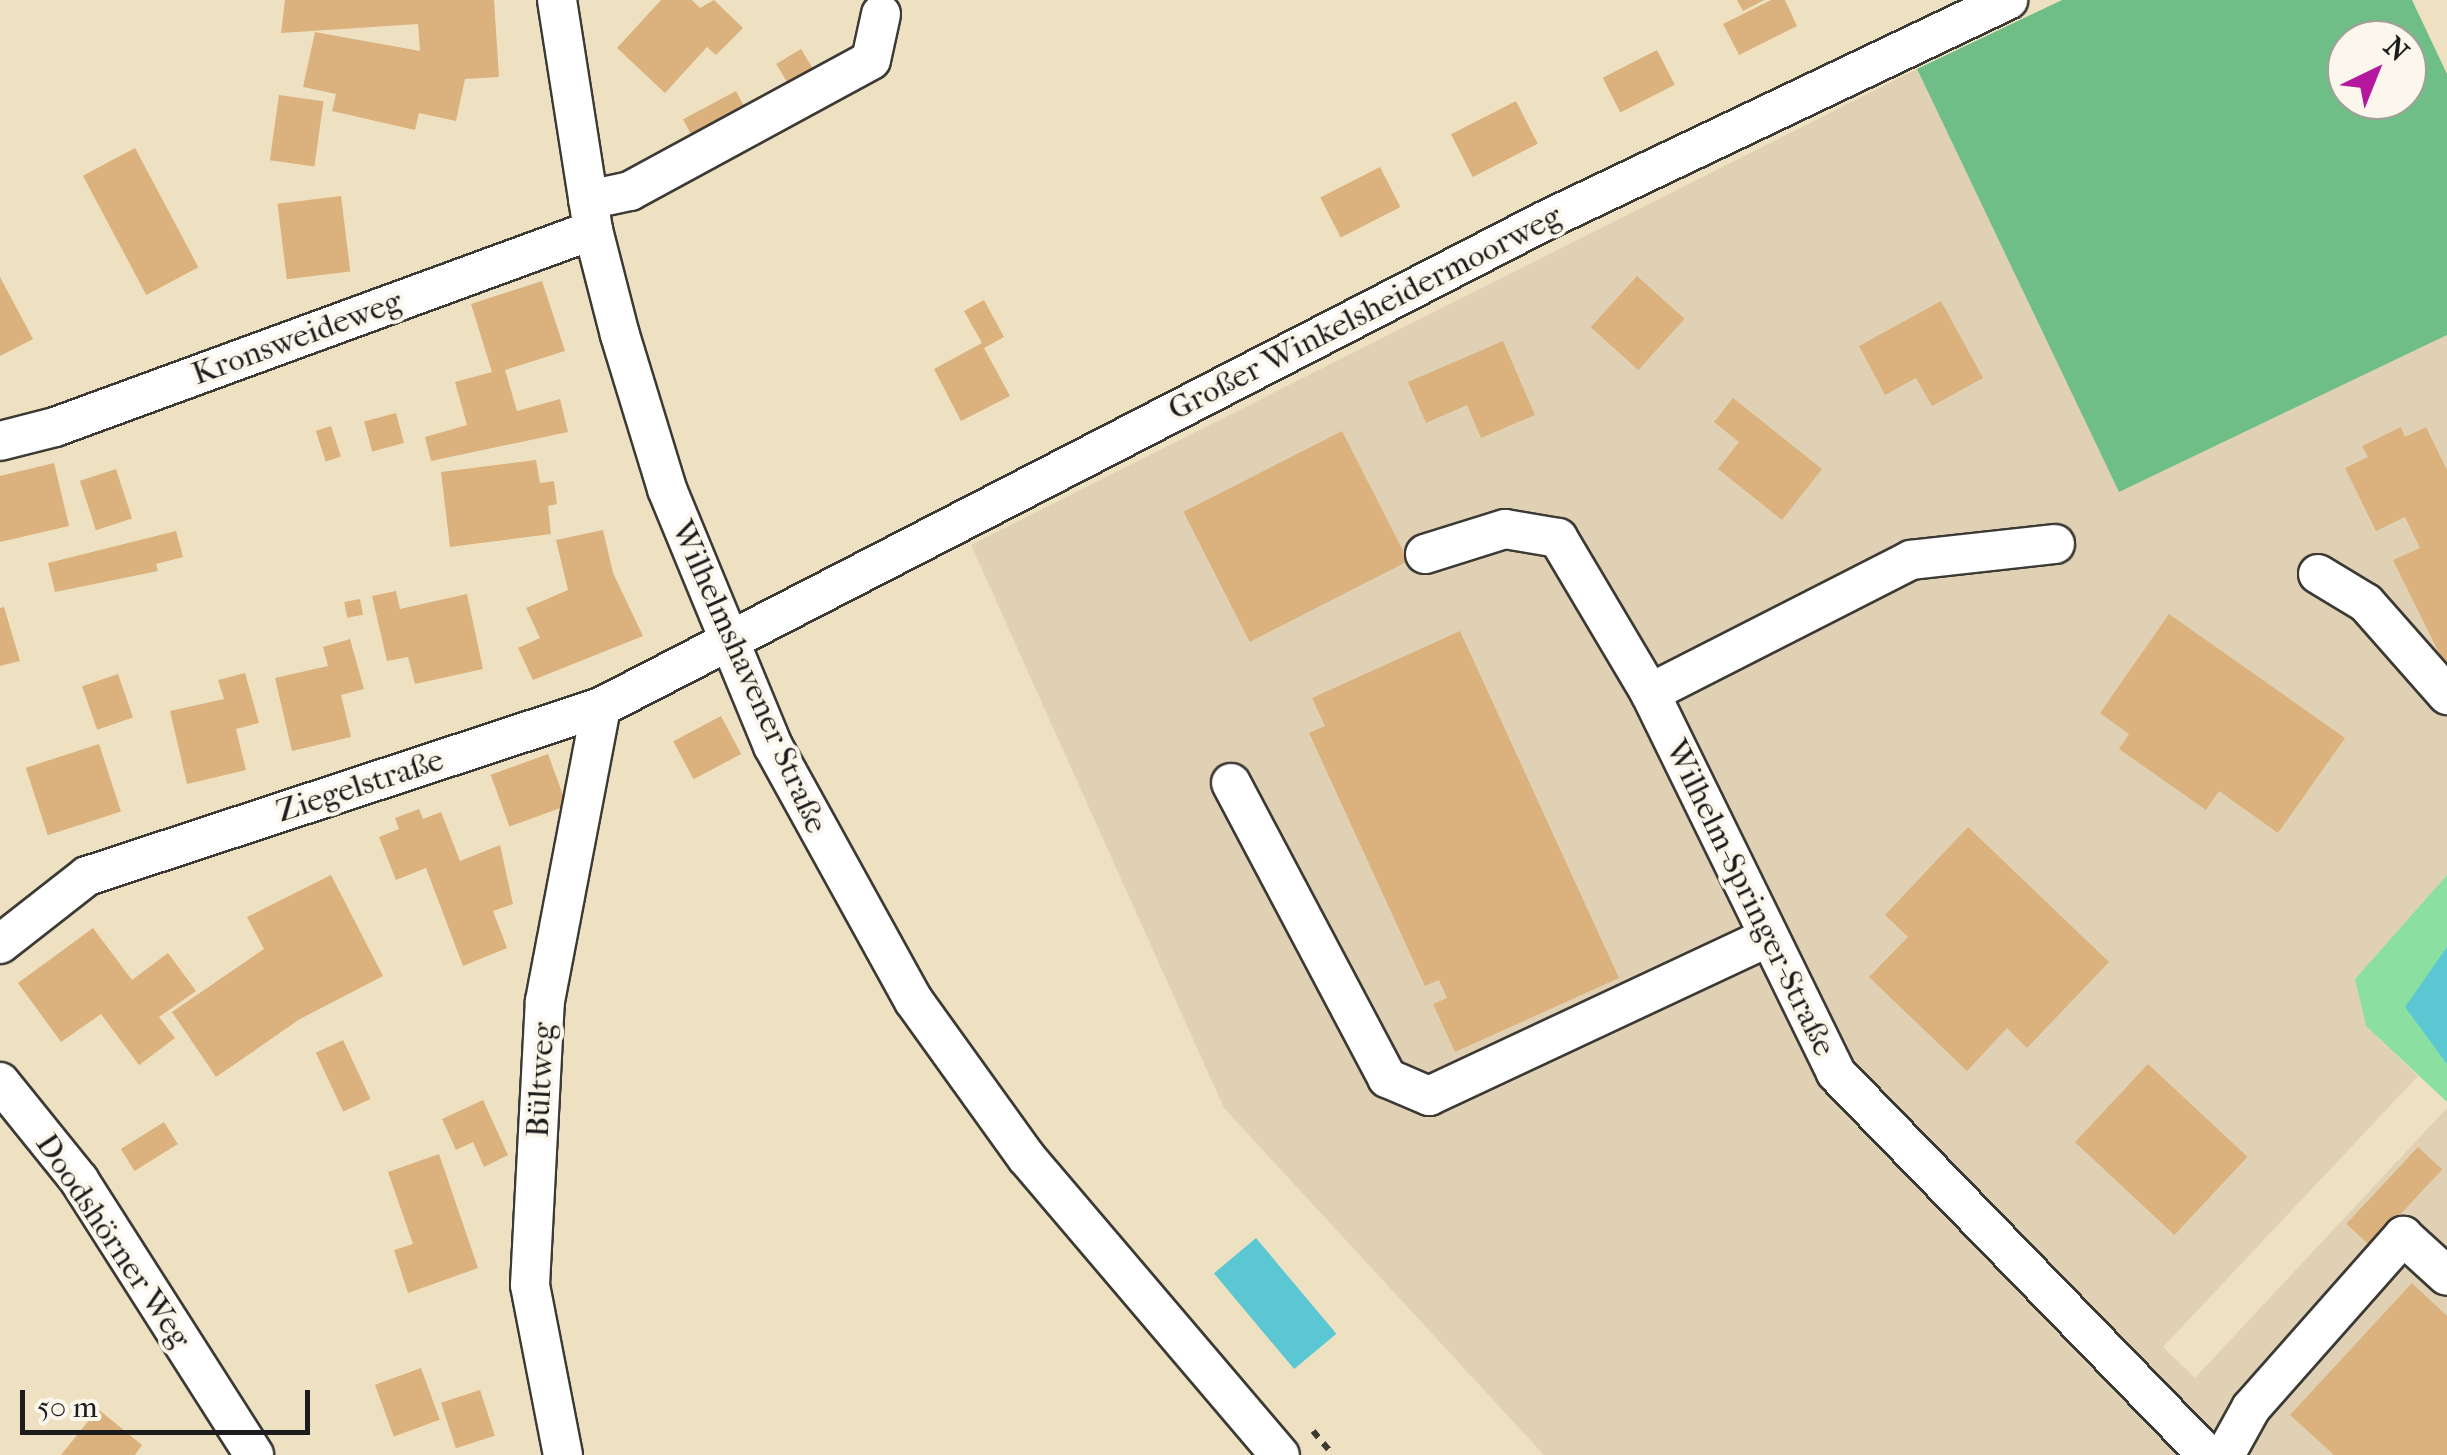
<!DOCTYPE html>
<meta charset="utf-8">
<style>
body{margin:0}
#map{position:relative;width:2447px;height:1455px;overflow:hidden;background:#eee1c1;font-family:"IM FELL French Canon",serif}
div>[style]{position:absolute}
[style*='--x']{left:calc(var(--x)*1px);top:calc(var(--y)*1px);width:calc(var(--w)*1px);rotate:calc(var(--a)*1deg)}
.built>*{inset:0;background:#e1d1b4}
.green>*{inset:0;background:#8bdfa1}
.forest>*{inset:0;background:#70be87}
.water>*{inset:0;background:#5bc7d3;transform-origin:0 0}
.building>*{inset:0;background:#dbb27d;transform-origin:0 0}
.path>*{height:6px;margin-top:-3px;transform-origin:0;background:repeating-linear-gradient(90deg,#3c3a35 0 8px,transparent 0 16px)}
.roads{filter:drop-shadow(2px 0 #3c3a35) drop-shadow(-2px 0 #3c3a35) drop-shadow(0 2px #3c3a35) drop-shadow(0 -2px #3c3a35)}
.minor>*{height:38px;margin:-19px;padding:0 19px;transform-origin:19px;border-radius:19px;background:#fff}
span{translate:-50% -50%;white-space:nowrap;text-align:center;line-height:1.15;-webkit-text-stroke:8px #fbf7ec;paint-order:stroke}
.street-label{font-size:32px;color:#1c1c1c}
.north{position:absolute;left:2327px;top:20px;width:100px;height:100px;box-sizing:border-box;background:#fbf7ec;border:2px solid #a29f99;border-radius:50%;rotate:43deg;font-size:28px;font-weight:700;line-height:40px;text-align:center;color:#1c1c1c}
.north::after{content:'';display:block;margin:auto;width:35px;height:45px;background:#b5179e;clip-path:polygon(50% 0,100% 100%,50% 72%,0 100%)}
.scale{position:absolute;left:20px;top:1390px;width:290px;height:45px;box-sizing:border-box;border:5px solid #1c1c1c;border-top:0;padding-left:12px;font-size:30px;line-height:35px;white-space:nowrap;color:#1c1c1c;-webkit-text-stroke:8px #fbf7ec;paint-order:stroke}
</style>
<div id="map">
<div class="built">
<i style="clip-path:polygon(1917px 69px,2119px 491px,2447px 335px,2447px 875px,2355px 979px,2366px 1026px,2418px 1076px,2163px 1347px,2195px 1378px,2447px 1108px,2447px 1455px,1544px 1455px,1224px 1108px,971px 545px)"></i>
</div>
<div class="green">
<i style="clip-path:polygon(2447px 875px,2447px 1102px,2366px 1026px,2355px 979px)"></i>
</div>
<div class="forest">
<i style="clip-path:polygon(evenodd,2062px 0,2412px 0,2447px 74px,2447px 335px,2119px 492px,1917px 69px,2062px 0,2347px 40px,2407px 40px,2407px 100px,2347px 100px,2347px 40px)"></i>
</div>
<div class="water">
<i style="clip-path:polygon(2447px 947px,2447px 1064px,2405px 1007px)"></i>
<i style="left:1256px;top:1238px;width:125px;height:55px;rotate:50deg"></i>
</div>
<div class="building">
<i style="clip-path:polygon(285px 0,494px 0,499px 77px,465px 79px,456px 121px,419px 113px,415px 130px,332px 111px,336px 94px,303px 87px,315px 32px,420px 51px,418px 24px,281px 33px)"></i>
<i style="clip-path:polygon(661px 0,692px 0,700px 8px,714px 0,743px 28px,716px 55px,707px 47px,665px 93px,617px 48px)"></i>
<i style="clip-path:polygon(1737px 0,1764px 0,1743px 11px)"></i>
<i style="clip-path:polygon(1771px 0,1785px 0,1797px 26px,1739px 55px,1723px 24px)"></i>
<i style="left:801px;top:49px;width:29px;height:29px;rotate:59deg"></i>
<i style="left:1657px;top:50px;width:39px;height:61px;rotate:63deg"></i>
<i style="left:736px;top:91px;width:27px;height:60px;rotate:62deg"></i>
<i style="left:279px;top:95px;width:45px;height:66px;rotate:8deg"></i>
<i style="left:1516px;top:101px;width:48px;height:73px;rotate:63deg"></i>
<i style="left:135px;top:148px;width:135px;height:59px;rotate:62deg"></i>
<i style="left:1380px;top:167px;width:45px;height:67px;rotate:63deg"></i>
<i style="left:341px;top:196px;width:76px;height:64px;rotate:83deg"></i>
<i style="left:1637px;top:276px;width:64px;height:69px;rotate:42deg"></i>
<i style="clip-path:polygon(0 277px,33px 339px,0 356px)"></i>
<i style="clip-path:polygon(542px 281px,565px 351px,505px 370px,517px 411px,560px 399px,568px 432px,431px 461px,425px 437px,467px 425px,455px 382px,492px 372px,471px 304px)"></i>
<i style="clip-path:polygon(984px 300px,1004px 337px,984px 348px,1010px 396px,961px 421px,934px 369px,982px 343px,964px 311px)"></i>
<i style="clip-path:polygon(1941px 301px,1983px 378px,1932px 406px,1916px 378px,1885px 395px,1859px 346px)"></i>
<i style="clip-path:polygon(1503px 341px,1535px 415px,1481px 438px,1467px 405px,1426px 423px,1408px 382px)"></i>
<i style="clip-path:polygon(1733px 398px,1822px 469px,1782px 520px,1718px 469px,1739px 442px,1714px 422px)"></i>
<i style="left:396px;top:413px;width:31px;height:33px;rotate:75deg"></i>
<i style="left:331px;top:426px;width:32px;height:16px;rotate:72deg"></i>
<i style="clip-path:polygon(2401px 427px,2405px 437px,2426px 427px,2447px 470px,2447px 669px,2393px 560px,2420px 548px,2405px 517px,2376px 531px,2345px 468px,2368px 457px,2362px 446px)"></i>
<i style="left:1342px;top:431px;width:146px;height:178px;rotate:63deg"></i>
<i style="clip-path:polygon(536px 460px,540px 483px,554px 481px,557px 504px,548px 506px,551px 534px,450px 547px,441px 472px)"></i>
<i style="clip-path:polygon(54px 463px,69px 526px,0 542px,0 476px)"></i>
<i style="left:116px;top:469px;width:52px;height:38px;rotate:72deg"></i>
<i style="clip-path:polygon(603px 530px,613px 573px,643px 636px,533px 680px,518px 648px,540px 638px,526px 608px,568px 590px,556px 540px)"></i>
<i style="clip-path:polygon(176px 531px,183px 557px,156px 564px,158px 571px,55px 592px,48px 563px)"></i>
<i style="clip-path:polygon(396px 591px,400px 609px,467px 594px,483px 669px,415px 684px,408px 657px,387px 661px,372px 596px)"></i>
<i style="left:360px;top:599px;width:16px;height:16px;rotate:79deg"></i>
<i style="clip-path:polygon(4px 607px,20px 661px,0 666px,0 608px)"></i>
<i style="clip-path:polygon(2169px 614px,2345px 738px,2278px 833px,2219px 791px,2206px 810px,2119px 749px,2129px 734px,2100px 713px)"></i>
<i style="clip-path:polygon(1460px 631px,1619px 978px,1455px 1052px,1433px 1004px,1447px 998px,1439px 980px,1425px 986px,1309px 733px,1325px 726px,1312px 698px)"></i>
<i style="clip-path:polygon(350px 639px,364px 689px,341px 695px,351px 737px,292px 751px,275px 678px,328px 666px,323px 647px)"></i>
<i style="clip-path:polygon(245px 673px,259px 723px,236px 729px,246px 770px,187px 784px,170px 711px,224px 699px,218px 680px)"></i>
<i style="left:118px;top:674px;width:46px;height:38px;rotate:71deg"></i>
<i style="left:721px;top:716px;width:43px;height:54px;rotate:62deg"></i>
<i style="left:99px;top:744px;width:71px;height:77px;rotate:72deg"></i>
<i style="left:548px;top:754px;width:55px;height:61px;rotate:70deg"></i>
<i style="clip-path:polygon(419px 809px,423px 819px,441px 812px,460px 861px,500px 845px,513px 904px,493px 911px,507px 948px,463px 966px,426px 868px,396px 880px,379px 837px,399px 829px,395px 818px)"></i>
<i style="clip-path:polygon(1968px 827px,2109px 962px,2027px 1048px,2007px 1028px,1967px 1071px,1869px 977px,1908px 937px,1885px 915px)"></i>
<i style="clip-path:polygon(331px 875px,383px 976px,300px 1019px,216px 1077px,172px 1012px,264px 949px,247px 917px)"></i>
<i style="clip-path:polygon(93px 928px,132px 980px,168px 953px,196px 991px,159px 1017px,175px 1038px,139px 1065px,101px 1014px,61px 1042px,18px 983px)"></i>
<i style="left:343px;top:1040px;width:65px;height:30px;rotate:65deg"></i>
<i style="left:2148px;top:1064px;width:136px;height:107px;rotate:43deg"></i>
<i style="clip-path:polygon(483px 1100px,508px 1155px,484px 1167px,473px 1142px,456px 1150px,442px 1119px)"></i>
<i style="left:164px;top:1122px;width:26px;height:51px;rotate:58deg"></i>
<i style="left:2418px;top:1147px;width:33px;height:105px;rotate:43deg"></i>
<i style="clip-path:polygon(439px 1154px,478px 1268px,408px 1293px,394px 1250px,413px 1244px,388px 1172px)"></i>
<i style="clip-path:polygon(2412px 1283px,2447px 1316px,2447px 1455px,2334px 1455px,2290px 1415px)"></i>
<i style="left:421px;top:1368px;width:55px;height:49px;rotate:70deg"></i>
<i style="left:480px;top:1390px;width:48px;height:41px;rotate:72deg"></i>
<i style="clip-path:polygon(98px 1409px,142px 1445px,135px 1455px,61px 1455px)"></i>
</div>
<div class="path">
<i style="--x:1313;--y:1431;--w:31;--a:50"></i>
</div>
<div class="roads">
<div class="minor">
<i style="--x:557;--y:0;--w:233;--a:81.1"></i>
<i style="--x:593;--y:230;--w:108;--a:75.6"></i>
<i style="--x:620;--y:335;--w:161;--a:73"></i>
<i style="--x:667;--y:489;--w:278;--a:67.6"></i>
<i style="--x:773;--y:746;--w:291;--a:61.1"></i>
<i style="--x:914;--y:1001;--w:193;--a:54.3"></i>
<i style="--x:1027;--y:1158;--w:390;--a:49.6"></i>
<i style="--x:588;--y:200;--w:43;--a:-12.1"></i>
<i style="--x:630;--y:191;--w:274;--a:-28.5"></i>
<i style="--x:871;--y:60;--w:47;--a:-77.7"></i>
<i style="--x:0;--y:441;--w:57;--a:-14.3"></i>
<i style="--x:55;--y:427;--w:573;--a:-20.11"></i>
<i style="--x:2055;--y:544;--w:145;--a:173.7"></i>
<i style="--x:1911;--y:560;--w:293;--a:153"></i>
<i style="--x:1650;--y:693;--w:423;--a:63.9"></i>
<i style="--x:1836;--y:1073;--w:533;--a:45.84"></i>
<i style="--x:1425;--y:554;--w:84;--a:-17.4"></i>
<i style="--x:1505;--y:529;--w:54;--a:9.6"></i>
<i style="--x:1558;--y:538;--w:180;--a:59.3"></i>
<i style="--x:2318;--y:574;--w:56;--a:31.1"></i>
<i style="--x:2366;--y:603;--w:123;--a:48.6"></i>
<i style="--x:1231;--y:783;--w:334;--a:62.1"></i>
<i style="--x:1387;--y:1078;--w:46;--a:23.2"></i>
<i style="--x:1429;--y:1096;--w:375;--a:-25.1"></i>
<i style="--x:0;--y:944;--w:110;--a:-38"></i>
<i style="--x:87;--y:876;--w:541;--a:-18.2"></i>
<i style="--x:601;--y:707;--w:1063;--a:-27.26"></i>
<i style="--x:1546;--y:220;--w:512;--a:-25.46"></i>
<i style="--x:0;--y:1082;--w:126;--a:51.1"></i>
<i style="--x:79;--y:1180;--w:326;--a:57.5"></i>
<i style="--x:563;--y:1455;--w:173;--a:-101"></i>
<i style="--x:530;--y:1285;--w:284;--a:-87"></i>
<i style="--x:545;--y:1001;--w:299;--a:-79.2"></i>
<i style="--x:2225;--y:1455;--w:54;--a:-61"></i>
<i style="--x:2251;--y:1408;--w:230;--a:-48.5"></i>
<i style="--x:2403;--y:1236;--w:59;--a:42.3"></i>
</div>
</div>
<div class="street-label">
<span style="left:1365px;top:313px;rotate:-27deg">Großer Winkelsheidermoorweg</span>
<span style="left:297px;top:338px;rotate:-20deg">Kronsweideweg</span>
<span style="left:749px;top:677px;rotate:66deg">Wilhelmshavener Straße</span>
<span style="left:360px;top:786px;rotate:-18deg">Ziegelstraße</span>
<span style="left:1750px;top:898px;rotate:64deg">Wilhelm-Springer-Straße</span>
<span style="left:541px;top:1080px;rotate:-87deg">Bültweg</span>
<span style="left:113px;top:1241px;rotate:56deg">Doodshörner Weg</span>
</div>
<div class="north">N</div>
<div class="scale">50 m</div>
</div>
